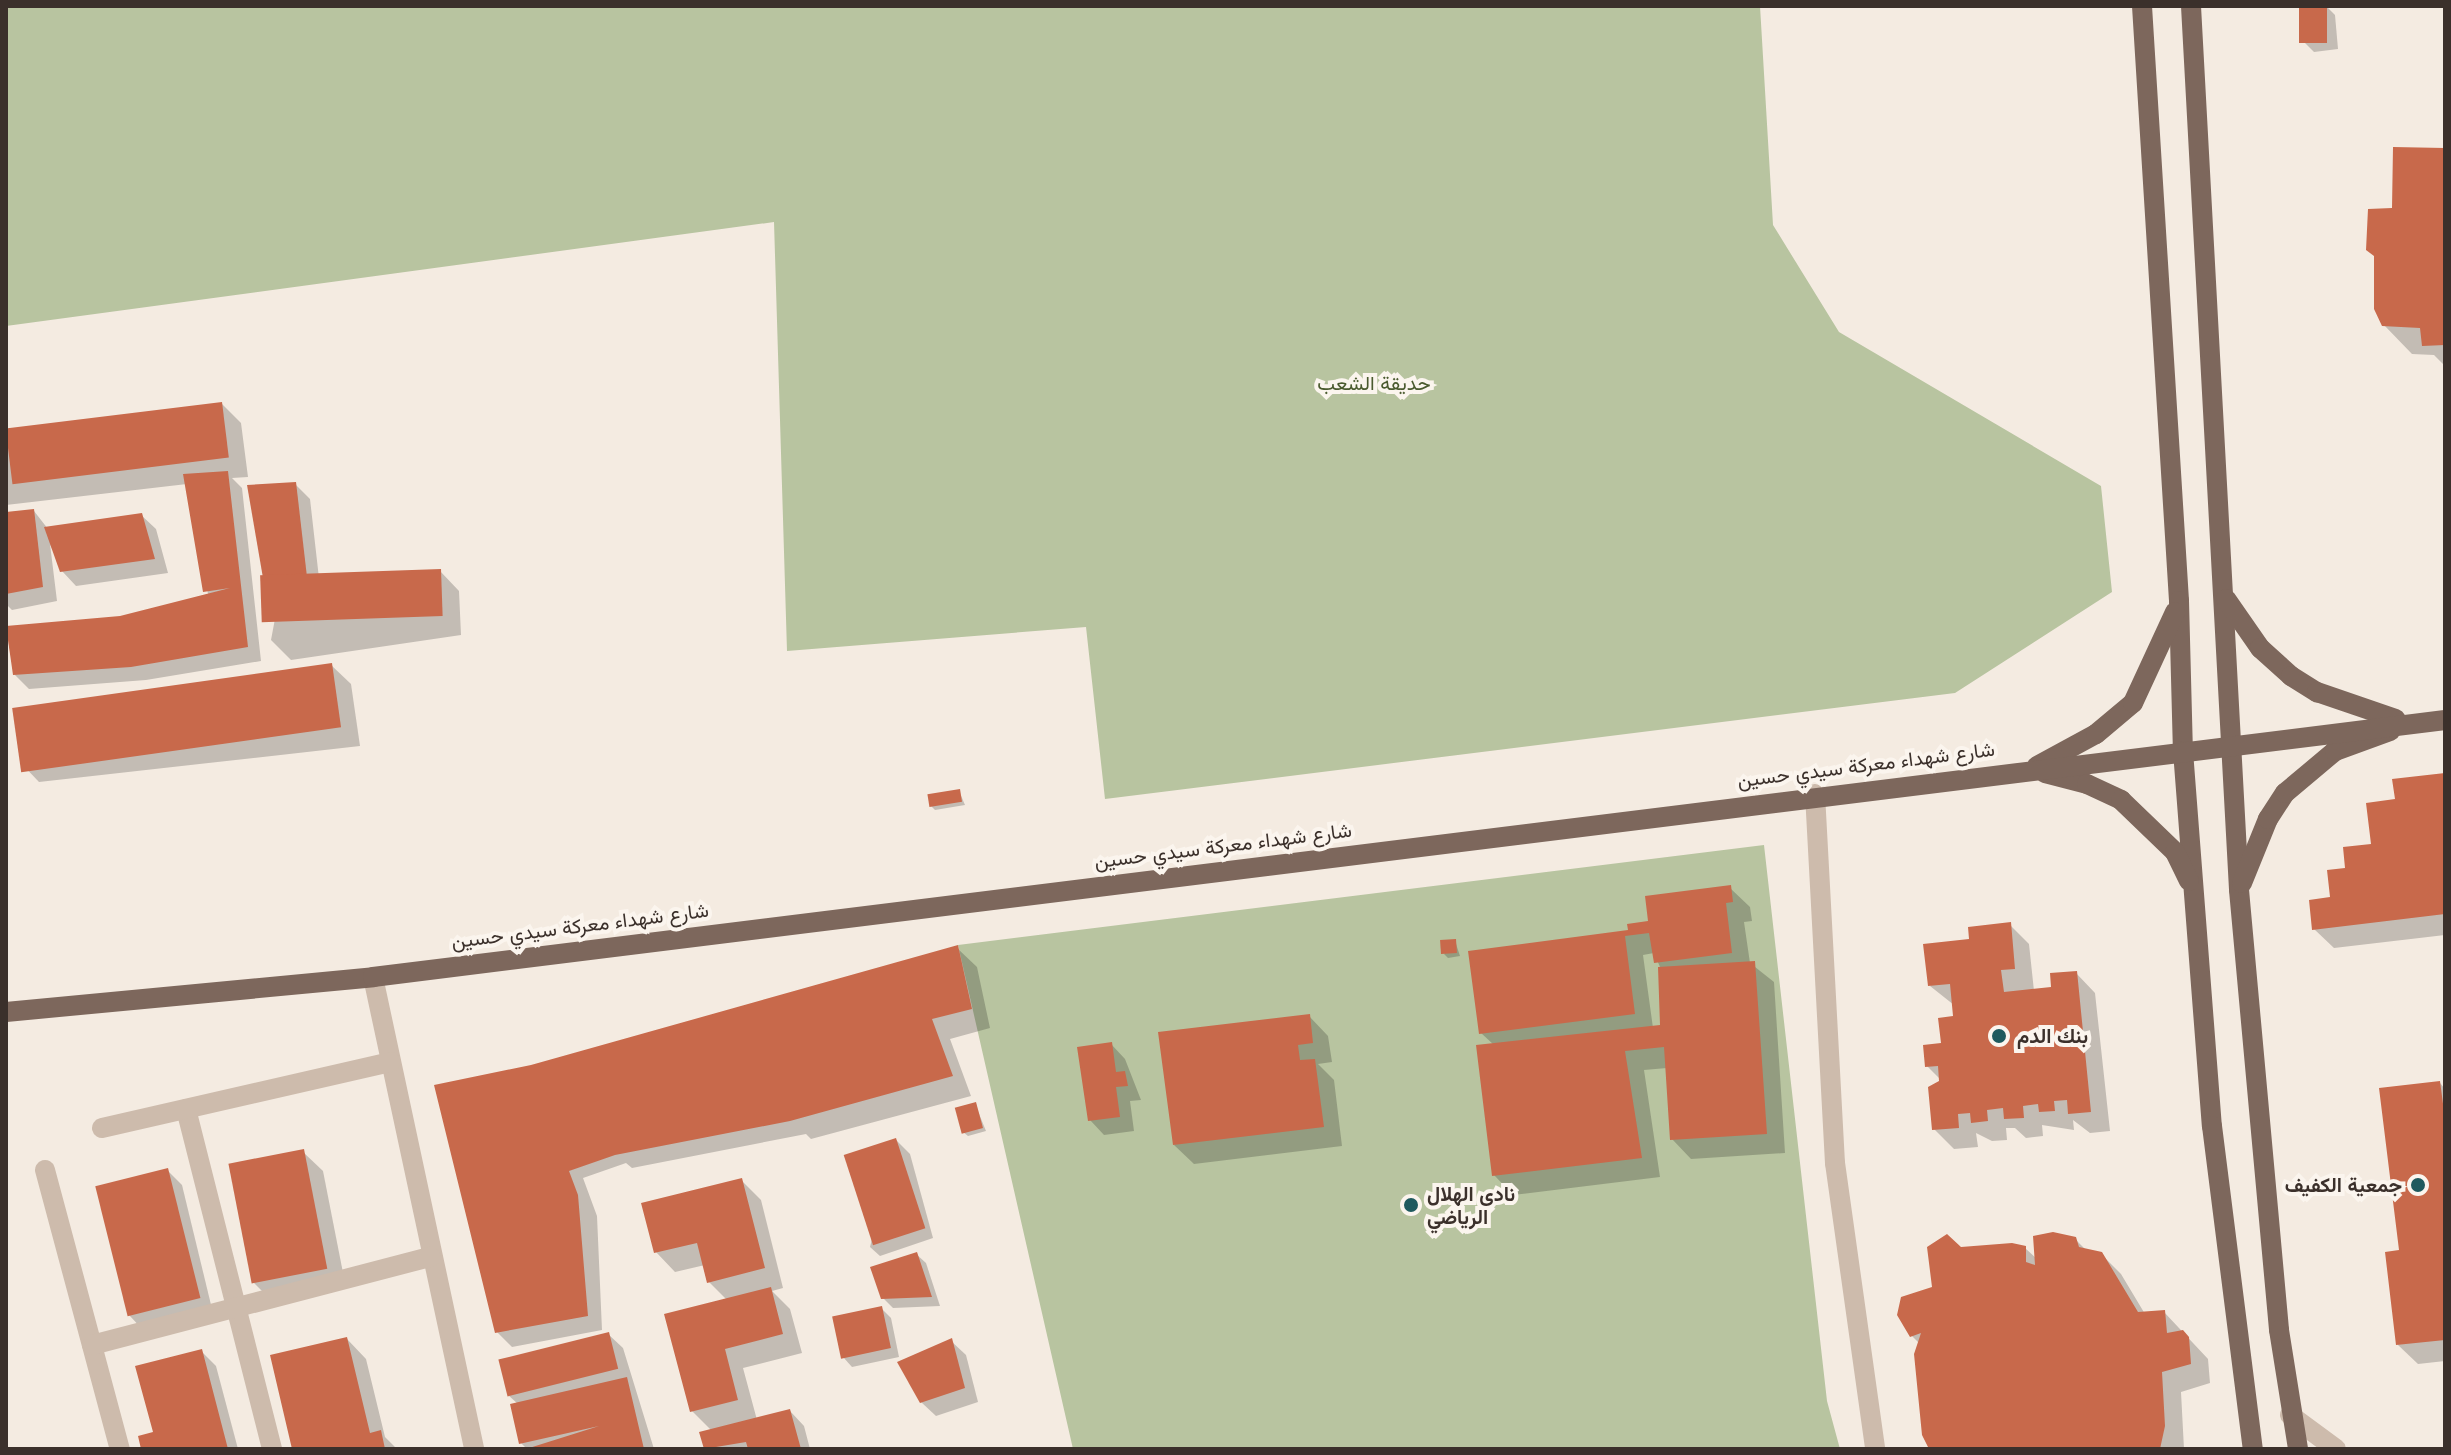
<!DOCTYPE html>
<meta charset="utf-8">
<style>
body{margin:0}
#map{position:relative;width:2451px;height:1455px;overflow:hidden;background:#f4ebe1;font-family:Helvetica,Vazirmatn,sans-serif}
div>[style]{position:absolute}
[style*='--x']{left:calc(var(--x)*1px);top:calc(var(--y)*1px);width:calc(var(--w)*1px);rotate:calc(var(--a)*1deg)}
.green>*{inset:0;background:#b8c4a0}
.shadow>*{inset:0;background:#0003}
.building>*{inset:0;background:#c8694b;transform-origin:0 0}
.minor>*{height:20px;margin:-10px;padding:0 10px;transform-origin:10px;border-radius:10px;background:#cdbbac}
.major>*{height:20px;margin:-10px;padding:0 10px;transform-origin:10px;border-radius:10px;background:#7d675c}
.dots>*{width:22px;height:22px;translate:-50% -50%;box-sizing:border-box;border:4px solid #fbf5ee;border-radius:50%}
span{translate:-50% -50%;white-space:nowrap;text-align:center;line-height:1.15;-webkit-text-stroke:8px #fbf5ee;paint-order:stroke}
.park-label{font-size:20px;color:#4a5a2e}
.street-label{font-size:20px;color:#3b302b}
.poi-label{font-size:20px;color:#3b302b;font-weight:700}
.left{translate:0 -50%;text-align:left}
.right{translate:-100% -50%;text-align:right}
.frame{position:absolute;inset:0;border:8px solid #3b302b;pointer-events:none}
</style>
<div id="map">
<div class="green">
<i style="clip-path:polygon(6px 6px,1760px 6px,1773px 225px,1839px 332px,2101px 486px,2112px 592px,1955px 693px,1105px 799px,1086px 627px,787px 651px,774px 222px,6px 326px)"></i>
<i style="clip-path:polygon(1764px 845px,1827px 1401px,1840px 1449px,1073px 1449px,958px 945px)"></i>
</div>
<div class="shadow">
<i style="clip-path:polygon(2326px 6px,2335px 15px,2338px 49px,2314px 52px,2304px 42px)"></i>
<i style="clip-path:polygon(2445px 150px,2445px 366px,2434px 355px,2412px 354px,2383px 324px,2394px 210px)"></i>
<i style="clip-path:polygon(222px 404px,241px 423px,248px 477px,232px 478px,242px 488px,261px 661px,146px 680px,29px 689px,14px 674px,6px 628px,121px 618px,208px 594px,187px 484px,6px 505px,6px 432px)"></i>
<i style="clip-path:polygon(295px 484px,310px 499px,320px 587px,440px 571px,459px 591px,461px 635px,291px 660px,271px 640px,280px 592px,264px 577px)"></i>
<i style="clip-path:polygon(34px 511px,48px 529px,141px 515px,156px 529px,168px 573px,76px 586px,62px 571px,50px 544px,57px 601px,12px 610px,6px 604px,6px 514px)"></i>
<i style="clip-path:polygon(331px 665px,351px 684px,360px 746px,39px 782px,20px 762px)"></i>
<i style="clip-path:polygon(2445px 775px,2445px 935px,2334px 948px,2314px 929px,2348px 870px,2373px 846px,2397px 801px)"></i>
<i style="clip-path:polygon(959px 791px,965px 805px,935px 810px,931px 806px)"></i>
<i style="clip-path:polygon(evenodd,1730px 888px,1750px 907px,1752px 921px,1744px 922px,1750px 963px,1774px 982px,1785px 1153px,1691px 1159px,1672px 1139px,1667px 1068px,1644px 1070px,1660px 1177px,1513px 1195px,1494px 1175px,1494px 1045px,1481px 1033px,1630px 932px,1730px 888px,1654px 953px,1660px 967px,1662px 1027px,1653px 1028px,1643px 955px,1654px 953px)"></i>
<i style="clip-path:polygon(2010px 925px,2029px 944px,2034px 991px,2053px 989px,2076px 973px,2095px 993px,2110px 1131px,2090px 1133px,2073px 1120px,2074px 1130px,2042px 1125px,2043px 1136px,2026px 1138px,2015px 1128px,2006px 1128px,2007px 1140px,1992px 1141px,1976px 1133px,1978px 1147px,1954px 1149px,1934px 1129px,1941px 1080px,1927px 1066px,1956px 1018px,1954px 1005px,1930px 986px,1972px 940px)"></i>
<i style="clip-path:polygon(1455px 941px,1460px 956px,1448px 958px,1444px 954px)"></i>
<i style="clip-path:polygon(957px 948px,977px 967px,990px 1028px,950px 1039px,971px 1096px,811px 1139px,806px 1134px,632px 1168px,626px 1163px,583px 1178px,597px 1216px,602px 1330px,512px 1347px,497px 1332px,531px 1067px)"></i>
<i style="clip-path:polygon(1309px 1016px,1328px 1036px,1332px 1062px,1318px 1064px,1334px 1080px,1342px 1146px,1194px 1164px,1174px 1145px)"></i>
<i style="clip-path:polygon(1111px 1044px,1125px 1059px,1141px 1100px,1130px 1101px,1134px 1131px,1104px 1135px,1090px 1120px)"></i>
<i style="clip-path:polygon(2440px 1083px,2445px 1089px,2445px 1361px,2418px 1364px,2398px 1345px,2402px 1252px)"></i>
<i style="clip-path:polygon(975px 1104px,986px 1131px,968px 1136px,963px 1132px)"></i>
<i style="clip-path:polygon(896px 1140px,910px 1154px,933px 1238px,880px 1256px,870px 1247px)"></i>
<i style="clip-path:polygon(303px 1152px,323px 1171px,346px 1288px,273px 1302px,253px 1282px)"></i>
<i style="clip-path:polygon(167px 1170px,182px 1185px,213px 1313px,143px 1330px,129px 1315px)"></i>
<i style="clip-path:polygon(741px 1180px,761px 1200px,783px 1288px,772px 1291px,790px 1309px,802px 1353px,743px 1368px,757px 1420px,790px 1411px,804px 1426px,810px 1449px,706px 1449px,702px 1434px,712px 1431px,692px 1411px,727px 1300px,709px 1282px,705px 1265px,675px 1272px,656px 1252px)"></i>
<i style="clip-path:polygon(1946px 1236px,1961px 1249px,2025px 1248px,2037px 1259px,2075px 1239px,2087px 1251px,2101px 1254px,2121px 1274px,2145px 1314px,2164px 1312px,2208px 1359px,2210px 1383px,2181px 1392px,2184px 1449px,1931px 1449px,1920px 1344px,1911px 1335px,1935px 1288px,1929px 1248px)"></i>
<i style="clip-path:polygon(916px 1254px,926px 1263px,940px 1306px,893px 1308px,883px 1298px)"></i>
<i style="clip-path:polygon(881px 1308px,891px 1318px,899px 1357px,852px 1367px,843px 1357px)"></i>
<i style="clip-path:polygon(608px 1334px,623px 1348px,654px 1449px,527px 1449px,521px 1443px,518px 1404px,508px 1395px)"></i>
<i style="clip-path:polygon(347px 1339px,366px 1359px,385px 1437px,397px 1449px,294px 1449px)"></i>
<i style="clip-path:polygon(951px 1341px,966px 1355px,978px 1402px,936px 1416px,921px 1402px)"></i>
<i style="clip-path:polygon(201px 1351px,216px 1366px,238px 1449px,143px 1449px)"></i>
</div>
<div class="building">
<i style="left:2299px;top:6px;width:28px;height:37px"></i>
<i style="clip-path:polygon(2393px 147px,2445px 148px,2445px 345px,2422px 346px,2420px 328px,2382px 326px,2374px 309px,2374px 256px,2366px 250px,2368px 209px,2392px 208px)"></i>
<i style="left:222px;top:402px;width:56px;height:218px;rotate:83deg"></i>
<i style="clip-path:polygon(228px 471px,248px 647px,131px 667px,13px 675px,6px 626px,120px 616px,230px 588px,203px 592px,183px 474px)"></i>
<i style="clip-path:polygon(296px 482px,307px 577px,263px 578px,247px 485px)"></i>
<i style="clip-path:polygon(34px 509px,43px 587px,6px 594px,6px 512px)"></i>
<i style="clip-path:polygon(142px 513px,155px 559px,60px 572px,44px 527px)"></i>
<i style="left:441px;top:569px;width:47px;height:181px;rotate:88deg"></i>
<i style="left:332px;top:663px;width:65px;height:323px;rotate:82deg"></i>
<i style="clip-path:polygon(2445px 773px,2445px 914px,2312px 930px,2309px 900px,2330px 897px,2327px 870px,2345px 868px,2343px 847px,2371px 844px,2366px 803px,2395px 799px,2392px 779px)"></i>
<i style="left:960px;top:789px;width:13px;height:33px;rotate:81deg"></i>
<i style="clip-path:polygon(1731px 885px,1733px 902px,1726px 903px,1732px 953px,1654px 963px,1649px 933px,1625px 936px,1635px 1014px,1479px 1034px,1468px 951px,1628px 930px,1627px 924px,1648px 921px,1645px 896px)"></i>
<i style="clip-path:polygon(2011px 922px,2015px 969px,2001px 970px,2004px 992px,2051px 987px,2050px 973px,2077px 971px,2091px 1112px,2068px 1114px,2067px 1100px,2054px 1101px,2055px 1111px,2039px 1112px,2038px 1104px,2023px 1106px,2024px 1118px,2004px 1119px,2003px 1108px,1987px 1110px,1988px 1121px,1971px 1123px,1970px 1113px,1958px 1114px,1959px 1128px,1932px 1130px,1928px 1087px,1939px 1081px,1938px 1066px,1925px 1067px,1923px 1045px,1941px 1043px,1938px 1018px,1953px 1016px,1950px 984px,1928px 986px,1923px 944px,1969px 939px,1968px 927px)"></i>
<i style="left:1456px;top:939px;width:14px;height:16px;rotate:86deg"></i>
<i style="clip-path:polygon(958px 945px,972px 1009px,932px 1019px,953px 1076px,790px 1121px,615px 1155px,569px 1171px,578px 1195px,588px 1316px,495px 1333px,434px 1085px,531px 1065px)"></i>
<i style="clip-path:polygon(1755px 961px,1767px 1134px,1670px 1140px,1664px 1047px,1625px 1051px,1642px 1158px,1492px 1176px,1476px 1045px,1660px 1025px,1658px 967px)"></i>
<i style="clip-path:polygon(1310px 1014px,1313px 1043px,1298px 1045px,1300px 1060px,1315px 1059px,1324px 1127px,1173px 1145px,1158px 1032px)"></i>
<i style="clip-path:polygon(1112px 1042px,1116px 1072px,1125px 1071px,1128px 1086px,1116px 1087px,1120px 1117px,1088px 1121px,1077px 1047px)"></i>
<i style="clip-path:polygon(2440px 1081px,2445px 1119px,2445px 1340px,2396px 1345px,2385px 1252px,2399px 1250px,2379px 1088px)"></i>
<i style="left:976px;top:1102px;width:27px;height:22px;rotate:75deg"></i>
<i style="left:896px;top:1138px;width:95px;height:55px;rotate:72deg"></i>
<i style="left:304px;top:1149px;width:122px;height:77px;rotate:79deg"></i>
<i style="left:168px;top:1168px;width:134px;height:75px;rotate:76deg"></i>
<i style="clip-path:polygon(742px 1178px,765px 1268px,707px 1283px,697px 1243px,654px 1253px,641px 1203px)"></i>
<i style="clip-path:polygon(2053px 1232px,2076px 1237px,2079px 1247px,2102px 1252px,2138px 1312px,2165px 1310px,2167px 1333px,2183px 1330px,2189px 1337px,2191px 1364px,2162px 1372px,2165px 1426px,2160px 1449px,1929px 1449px,1922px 1435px,1914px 1354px,1921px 1333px,1910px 1337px,1897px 1315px,1901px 1297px,1932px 1287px,1927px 1247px,1947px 1234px,1961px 1247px,2012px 1243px,2026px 1246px,2026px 1262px,2035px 1265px,2033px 1236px)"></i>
<i style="clip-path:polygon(917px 1252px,932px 1297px,881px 1299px,870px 1267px)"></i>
<i style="clip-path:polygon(771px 1287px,783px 1334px,725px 1349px,738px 1400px,690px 1412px,664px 1314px)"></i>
<i style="left:882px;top:1306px;width:43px;height:51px;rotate:78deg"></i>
<i style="left:609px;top:1332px;width:38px;height:114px;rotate:76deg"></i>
<i style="clip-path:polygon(347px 1337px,370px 1433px,381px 1430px,385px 1449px,292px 1449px,270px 1355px)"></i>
<i style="clip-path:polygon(952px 1338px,965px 1388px,920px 1403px,897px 1362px)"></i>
<i style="clip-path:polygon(202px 1349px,228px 1449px,141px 1449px,138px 1436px,153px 1432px,135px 1366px)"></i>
<i style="clip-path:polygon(627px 1377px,644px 1449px,526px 1449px,599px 1426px,519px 1444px,510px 1404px)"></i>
<i style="clip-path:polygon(790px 1409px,801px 1449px,748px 1449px,746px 1442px,704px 1449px,699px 1432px)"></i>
</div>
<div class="minor">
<i style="--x:1815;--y:794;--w:370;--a:86.9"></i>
<i style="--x:1835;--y:1163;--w:289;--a:82"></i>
<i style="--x:373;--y:977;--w:483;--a:77.9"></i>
<i style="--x:186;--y:1109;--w:351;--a:75.8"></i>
<i style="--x:102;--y:1128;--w:296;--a:-12.9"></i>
<i style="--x:45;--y:1170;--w:289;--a:75"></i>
<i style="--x:92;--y:1345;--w:350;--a:-14.6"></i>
<i style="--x:2290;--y:1415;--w:57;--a:36.5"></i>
</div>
<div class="major">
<i style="--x:2142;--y:6;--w:596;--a:86.44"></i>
<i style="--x:2179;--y:601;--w:150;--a:88.5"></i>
<i style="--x:2183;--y:751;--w:376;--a:85.6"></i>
<i style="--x:2212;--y:1126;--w:326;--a:82.8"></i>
<i style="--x:2191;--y:6;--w:885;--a:86.89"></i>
<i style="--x:2239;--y:890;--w:442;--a:84.8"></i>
<i style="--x:2279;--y:1330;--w:121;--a:80.9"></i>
<i style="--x:2226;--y:599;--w:60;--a:55.2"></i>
<i style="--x:2260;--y:648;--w:42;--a:42.1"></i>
<i style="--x:2291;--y:676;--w:31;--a:32"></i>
<i style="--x:2317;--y:692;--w:83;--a:18.9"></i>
<i style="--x:2037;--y:766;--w:67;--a:-28.5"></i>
<i style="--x:2096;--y:734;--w:48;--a:-40"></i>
<i style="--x:2133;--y:703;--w:100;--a:-65.2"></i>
<i style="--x:2045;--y:773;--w:43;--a:14.7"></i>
<i style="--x:2087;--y:784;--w:38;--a:25"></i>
<i style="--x:2121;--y:800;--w:75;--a:43.9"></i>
<i style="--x:2175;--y:852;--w:32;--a:64"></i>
<i style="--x:2242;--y:883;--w:69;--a:-67.9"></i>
<i style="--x:2268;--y:819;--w:31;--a:-57"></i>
<i style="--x:2285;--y:793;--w:65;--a:-40"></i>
<i style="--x:2335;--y:751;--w:59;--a:-20"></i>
<i style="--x:6;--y:1012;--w:369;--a:-5.4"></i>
<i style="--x:373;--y:977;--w:2088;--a:-7.07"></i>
</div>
<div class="dots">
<i style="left:1999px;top:1036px;background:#1f5a5e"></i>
<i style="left:2418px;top:1185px;background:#1f5a5e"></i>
<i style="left:1411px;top:1205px;background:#1f5a5e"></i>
</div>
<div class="park-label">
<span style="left:1374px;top:383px">حديقة الشعب</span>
</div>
<div class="street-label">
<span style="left:1866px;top:765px;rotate:-7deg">شارع شهداء معركة سيدي حسين</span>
<span style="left:1223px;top:846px;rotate:-7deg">شارع شهداء معركة سيدي حسين</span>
<span style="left:580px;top:926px;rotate:-7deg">شارع شهداء معركة سيدي حسين</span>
</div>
<div class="poi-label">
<span class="left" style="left:2017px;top:1036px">بنك الدم</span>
<span class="right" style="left:2402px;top:1185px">جمعية الكفيف</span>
<span class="left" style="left:1427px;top:1206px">نادي الهلال<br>الرياضي</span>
</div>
<div class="frame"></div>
</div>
